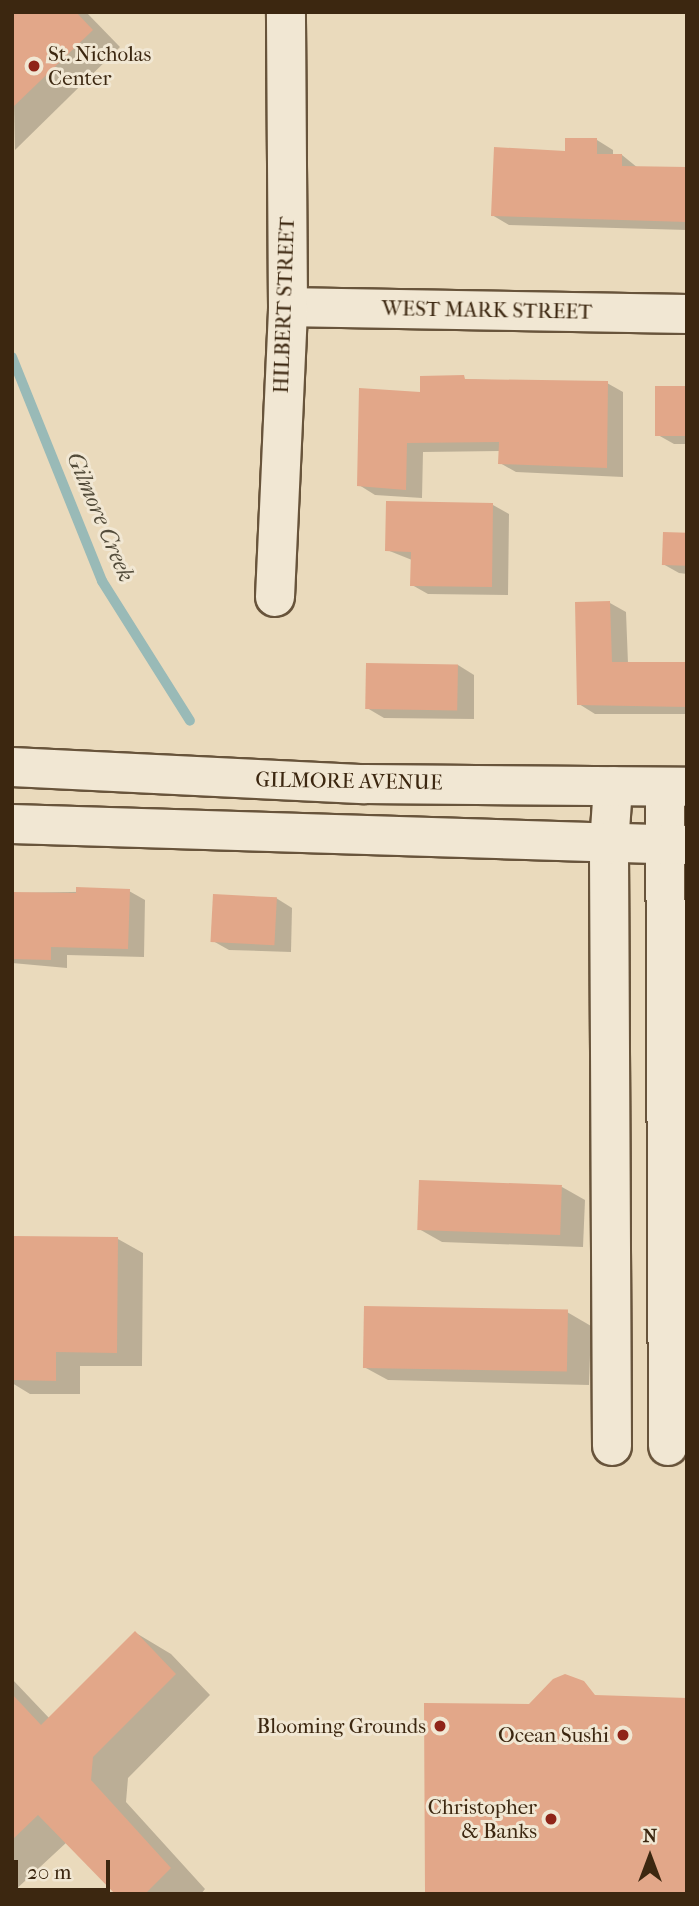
<!DOCTYPE html>
<style>
body{margin:0}
#map{position:relative;width:699px;height:1906px;overflow:hidden;background:#eadabc;font-family:"IM FELL French Canon",serif}
div>[style]{position:absolute}
[style*='--x']{left:calc(var(--x)*1px);top:calc(var(--y)*1px);width:calc(var(--w)*1px);rotate:calc(var(--a)*1deg)}
.shadow>*{inset:0;background:#0003}
.stream>*{height:10px;margin:-5px;padding:0 5px;transform-origin:5px;border-radius:5px;background:#99bab7}
.building>*{inset:0;background:#e2a789;transform-origin:0 0}
.roads{filter:drop-shadow(2px 0 #68543b) drop-shadow(-2px 0 #68543b) drop-shadow(0 2px #68543b) drop-shadow(0 -2px #68543b)}
.minor>*{height:38px;margin:-19px;padding:0 19px;transform-origin:19px;border-radius:19px;background:#f1e7d3}
.tertiary>*{height:38px;margin:-19px;padding:0 19px;transform-origin:19px;border-radius:19px;background:#f1e7d3}
.dots>*{width:19px;height:19px;translate:-50% -50%;box-sizing:border-box;border:4px solid #f1e7d3;border-radius:50%}
span{translate:-50% -50%;white-space:nowrap;text-align:center;line-height:1.15;-webkit-text-stroke:6px #f1e7d3;paint-order:stroke}
.poi-label{font-size:21px;color:#3c2710}
.left{translate:0 -50%;text-align:left}
.right{translate:-100% -50%;text-align:right}
.street-label{font-size:21px;color:#3c2710}
.water-label{font-size:23px;color:#534c3a;font-style:italic}
.frame{position:absolute;inset:0;border:14px solid #3c2710;pointer-events:none}
.north{position:absolute;left:615px;top:1822px;width:70px;height:70px;-webkit-text-stroke:5px #f1e7d3;paint-order:stroke;rotate:0deg;font-size:19px;font-weight:700;line-height:28px;text-align:center;color:#3c2710}
.north::after{content:'';display:block;margin:auto;width:24px;height:32px;background:#3c2710;clip-path:polygon(50% 0,100% 100%,50% 72%,0 100%)}
.scale{position:absolute;left:14px;top:1860px;width:96px;height:32px;box-sizing:border-box;border:4px solid #3c2710;border-top:0;padding-left:9px;font-size:21px;line-height:24px;white-space:nowrap;color:#3c2710;-webkit-text-stroke:5px #f1e7d3;paint-order:stroke}
</style>
<div id="map">
<div class="shadow">
<i style="clip-path:polygon(12px 12px,86px 12px,120px 47px,15px 150px)"></i>
<i style="clip-path:polygon(597px 140px,613px 150px,613px 155px,622px 155px,638px 168px,687px 169px,687px 230px,509px 225px,492px 215px,566px 153px)"></i>
<i style="clip-path:polygon(422px 378px,607px 383px,623px 392px,623px 477px,516px 472px,500px 463px,500px 451px,423px 452px,422px 498px,375px 495px,359px 485px,422px 394px)"></i>
<i style="clip-path:polygon(687px 387px,687px 444px,674px 444px,658px 435px)"></i>
<i style="clip-path:polygon(493px 505px,509px 514px,508px 595px,428px 594px,412px 585px,412px 560px,387px 550px)"></i>
<i style="clip-path:polygon(687px 535px,687px 574px,679px 573px,663px 564px)"></i>
<i style="clip-path:polygon(610px 603px,626px 612px,628px 663px,687px 663px,687px 714px,595px 714px,579px 704px)"></i>
<i style="clip-path:polygon(458px 665px,474px 675px,474px 719px,384px 718px,367px 708px)"></i>
<i style="clip-path:polygon(129px 891px,145px 900px,144px 957px,67px 955px,67px 968px,12px 963px,12px 893px)"></i>
<i style="clip-path:polygon(276px 898px,292px 908px,291px 952px,229px 950px,213px 941px)"></i>
<i style="clip-path:polygon(562px 1187px,585px 1200px,583px 1247px,442px 1242px,419px 1229px)"></i>
<i style="clip-path:polygon(12px 1238px,118px 1239px,143px 1253px,142px 1366px,80px 1366px,80px 1394px,30px 1394px,12px 1383px)"></i>
<i style="clip-path:polygon(567px 1312px,591px 1326px,589px 1385px,388px 1380px,364px 1367px)"></i>
<i style="clip-path:polygon(136px 1633px,171px 1654px,210px 1695px,128px 1778px,126px 1802px,205px 1889px,201px 1894px,117px 1894px,67px 1842px,12px 1893px,12px 1679px,50px 1719px)"></i>
</div>
<div class="stream">
<i style="--x:12;--y:357;--w:241;--a:68.1"></i>
<i style="--x:102;--y:581;--w:165;--a:57.8"></i>
</div>
<div class="building">
<i style="clip-path:polygon(12px 12px,76px 12px,93px 30px,12px 108px)"></i>
<i style="clip-path:polygon(565px 138px,597px 138px,597px 154px,622px 154px,622px 166px,687px 167px,687px 222px,491px 216px,494px 147px,565px 151px)"></i>
<i style="clip-path:polygon(464px 375px,465px 379px,608px 381px,607px 468px,498px 464px,499px 442px,407px 443px,406px 490px,357px 486px,359px 388px,420px 392px,420px 376px)"></i>
<i style="left:655px;top:386px;width:32px;height:50px"></i>
<i style="clip-path:polygon(386px 501px,493px 503px,492px 587px,410px 586px,411px 552px,385px 551px)"></i>
<i style="left:663px;top:532px;width:24px;height:33px;rotate:2deg"></i>
<i style="clip-path:polygon(610px 601px,612px 662px,687px 662px,687px 707px,577px 705px,575px 602px)"></i>
<i style="left:366px;top:663px;width:92px;height:46px;rotate:1deg"></i>
<i style="clip-path:polygon(76px 887px,130px 889px,128px 949px,51px 947px,51px 960px,12px 959px,12px 892px,76px 893px)"></i>
<i style="left:213px;top:894px;width:64px;height:48px;rotate:3deg"></i>
<i style="left:419px;top:1180px;width:143px;height:50px;rotate:2deg"></i>
<i style="clip-path:polygon(12px 1236px,118px 1237px,117px 1353px,56px 1352px,56px 1381px,12px 1380px)"></i>
<i style="left:364px;top:1306px;width:204px;height:62px;rotate:1deg"></i>
<i style="clip-path:polygon(135px 1631px,176px 1674px,93px 1757px,91px 1780px,171px 1868px,145px 1894px,115px 1894px,38px 1815px,12px 1840px,12px 1694px,41px 1725px)"></i>
<i style="clip-path:polygon(565px 1674px,584px 1681px,595px 1695px,687px 1698px,687px 1894px,425px 1894px,424px 1703px,529px 1704px,553px 1679px)"></i>
</div>
<div class="roads">
<div class="minor">
<i style="--x:288;--y:307;--w:399;--a:1"></i>
<i style="--x:275;--y:597;--w:290;--a:-87.4"></i>
<i style="--x:288;--y:307;--w:295;--a:-90.4"></i>
<i style="--x:665;--y:787;--w:659;--a:89.74"></i>
<i style="--x:612;--y:1446;--w:601;--a:-90.29"></i>
<i style="--x:609;--y:845;--w:59;--a:-86.1"></i>
</div>
<div class="tertiary">
<i style="--x:12;--y:767;--w:353;--a:2.8"></i>
<i style="--x:365;--y:784;--w:322;--a:0.5"></i>
<i style="--x:12;--y:824;--w:675;--a:1.78"></i>
</div>
</div>
<div class="dots">
<i style="left:34px;top:66px;background:#8f2418"></i>
<i style="left:440px;top:1726px;background:#8f2418"></i>
<i style="left:623px;top:1735px;background:#8f2418"></i>
<i style="left:551px;top:1819px;background:#8f2418"></i>
</div>
<div class="poi-label">
<span class="left" style="left:48px;top:66px">St. Nicholas<br>Center</span>
<span class="right" style="left:426px;top:1726px">Blooming Grounds</span>
<span class="right" style="left:609px;top:1735px">Ocean Sushi</span>
<span class="right" style="left:537px;top:1819px">Christopher<br>&amp; Banks</span>
</div>
<div class="street-label">
<span style="left:284px;top:305px;rotate:-88deg">HILBERT STREET</span>
<span style="left:487px;top:310px;rotate:1deg">WEST MARK STREET</span>
<span style="left:349px;top:781px;rotate:1deg">GILMORE AVENUE</span>
</div>
<div class="water-label">
<span style="left:100px;top:517px;rotate:67deg">Gilmore Creek</span>
</div>
<div class="frame"></div>
<div class="north">N</div>
<div class="scale">20 m</div>
</div>
